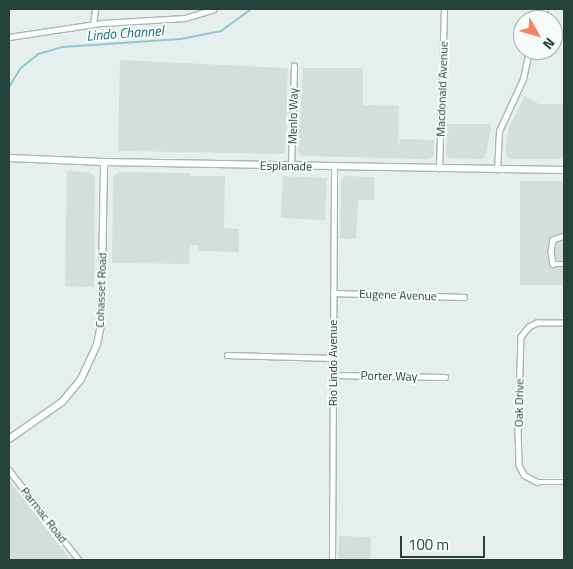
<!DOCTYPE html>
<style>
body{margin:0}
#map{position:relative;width:573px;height:569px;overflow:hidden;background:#e6efeb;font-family:"Titillium Web",sans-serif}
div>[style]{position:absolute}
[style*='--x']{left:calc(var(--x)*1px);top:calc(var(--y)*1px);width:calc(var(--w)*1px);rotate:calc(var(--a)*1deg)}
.built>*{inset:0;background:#d4dfda;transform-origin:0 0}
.stream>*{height:2px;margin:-1px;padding:0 1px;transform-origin:1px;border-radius:1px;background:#8ec9d4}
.roads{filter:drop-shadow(1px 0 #a8b8b2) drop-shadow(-1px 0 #a8b8b2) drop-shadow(0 1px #a8b8b2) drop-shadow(0 -1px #a8b8b2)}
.minor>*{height:4.5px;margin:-2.25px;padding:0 2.25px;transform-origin:2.25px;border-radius:2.25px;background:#fff}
.secondary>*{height:6px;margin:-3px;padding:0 3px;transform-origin:3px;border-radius:3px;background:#fff}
span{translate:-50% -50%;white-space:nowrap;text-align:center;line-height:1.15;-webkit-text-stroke:4px #f7fbf9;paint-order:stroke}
.street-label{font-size:12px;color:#24423a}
.water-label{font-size:14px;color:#1c6f80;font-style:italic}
.frame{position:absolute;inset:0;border:10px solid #24423a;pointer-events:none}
.north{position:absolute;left:513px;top:10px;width:50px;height:50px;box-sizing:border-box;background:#f7fbf9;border:1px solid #a3b1ad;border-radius:50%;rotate:128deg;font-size:14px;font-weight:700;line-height:20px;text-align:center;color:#24423a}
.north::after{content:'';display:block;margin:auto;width:18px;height:22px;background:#f4845f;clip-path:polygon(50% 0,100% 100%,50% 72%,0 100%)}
.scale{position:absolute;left:400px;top:536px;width:85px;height:22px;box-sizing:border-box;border:2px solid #24423a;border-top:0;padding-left:6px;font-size:15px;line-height:18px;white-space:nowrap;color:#24423a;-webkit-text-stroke:4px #f7fbf9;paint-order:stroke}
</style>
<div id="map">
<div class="built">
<i style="clip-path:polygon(120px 60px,288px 68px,285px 152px,281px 154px,118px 151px)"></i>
<i style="clip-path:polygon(303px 68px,363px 68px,363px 105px,399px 106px,398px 148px,400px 139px,434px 140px,433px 156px,427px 159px,301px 156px,298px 152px)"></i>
<i style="clip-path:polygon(525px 96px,539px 104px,564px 104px,564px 159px,511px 159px,506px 156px,506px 145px,509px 127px)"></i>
<i style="clip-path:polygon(447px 124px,491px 124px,486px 157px,482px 159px,448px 158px,446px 154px)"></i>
<i style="clip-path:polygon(67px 171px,90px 172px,95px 177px,94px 287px,65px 286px)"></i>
<i style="clip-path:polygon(118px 172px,190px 173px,190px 176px,225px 176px,224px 228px,239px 229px,239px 252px,198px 251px,198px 245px,190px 245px,189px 264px,112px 263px,113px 177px)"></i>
<i style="left:283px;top:176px;width:44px;height:42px;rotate:3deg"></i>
<i style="clip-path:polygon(345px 176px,374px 177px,374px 200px,358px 200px,356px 239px,340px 239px,341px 180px)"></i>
<i style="left:520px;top:181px;width:44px;height:104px"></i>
<i style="clip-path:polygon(9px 480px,71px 560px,9px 560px)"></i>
<i style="left:339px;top:536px;width:32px;height:24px;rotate:2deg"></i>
</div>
<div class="stream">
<i style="--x:9;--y:87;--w:22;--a:-58"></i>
<i style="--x:21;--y:68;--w:22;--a:-39"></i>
<i style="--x:38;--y:54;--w:25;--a:-16"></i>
<i style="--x:62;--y:47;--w:119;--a:-3.8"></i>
<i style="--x:181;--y:39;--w:41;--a:-11.3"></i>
<i style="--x:221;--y:31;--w:37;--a:-36"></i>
</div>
<div class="roads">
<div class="minor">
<i style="--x:539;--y:20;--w:13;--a:-61"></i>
<i style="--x:93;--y:24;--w:15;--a:-82"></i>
<i style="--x:9;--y:37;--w:94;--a:-8.6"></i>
<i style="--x:102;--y:23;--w:83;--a:-3.4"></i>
<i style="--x:185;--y:18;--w:30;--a:-17"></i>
<i style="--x:291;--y:166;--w:100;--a:-88.3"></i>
<i style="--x:439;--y:169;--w:160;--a:-88.2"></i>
<i style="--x:497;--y:170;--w:39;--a:-87"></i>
<i style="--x:499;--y:131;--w:57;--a:-65.2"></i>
<i style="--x:523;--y:79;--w:30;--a:-78"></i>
<i style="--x:564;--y:236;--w:12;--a:160"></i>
<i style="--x:553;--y:240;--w:11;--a:100"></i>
<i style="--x:551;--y:251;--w:13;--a:81"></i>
<i style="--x:553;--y:264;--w:11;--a:0"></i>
<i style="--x:333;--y:293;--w:131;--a:1.7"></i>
<i style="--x:564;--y:323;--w:27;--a:180"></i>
<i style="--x:537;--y:323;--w:9;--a:153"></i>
<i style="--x:529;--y:327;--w:13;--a:129"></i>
<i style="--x:521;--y:337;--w:95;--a:91.8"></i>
<i style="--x:518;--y:432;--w:33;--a:88"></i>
<i style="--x:519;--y:465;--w:11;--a:63"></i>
<i style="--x:524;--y:475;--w:15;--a:28"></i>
<i style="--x:537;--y:482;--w:27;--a:0"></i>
<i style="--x:227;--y:355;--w:106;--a:1.6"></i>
<i style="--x:333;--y:375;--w:112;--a:1"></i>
<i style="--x:9;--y:470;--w:114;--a:52.1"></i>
<i style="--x:332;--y:560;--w:394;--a:-89.7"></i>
</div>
<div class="secondary">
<i style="--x:9;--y:158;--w:95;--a:2.4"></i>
<i style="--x:104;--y:162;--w:460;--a:1"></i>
<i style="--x:9;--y:439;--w:65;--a:-34.9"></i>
<i style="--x:62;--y:402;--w:30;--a:-50"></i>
<i style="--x:81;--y:379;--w:38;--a:-65"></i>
<i style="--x:97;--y:345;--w:21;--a:-79"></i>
<i style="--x:101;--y:324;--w:162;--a:-88.9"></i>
</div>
</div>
<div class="street-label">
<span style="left:442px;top:89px;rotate:-88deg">Macdonald Avenue</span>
<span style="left:293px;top:116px;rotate:-89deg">Menlo Way</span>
<span style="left:286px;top:166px;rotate:1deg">Esplanade</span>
<span style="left:101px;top:290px;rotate:-88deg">Cohasset Road</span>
<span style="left:398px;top:295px;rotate:2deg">Eugene Avenue</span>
<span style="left:333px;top:363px;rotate:-90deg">Rio Lindo Avenue</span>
<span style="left:389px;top:376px;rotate:1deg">Porter Way</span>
<span style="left:519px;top:403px;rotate:-89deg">Oak Drive</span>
<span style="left:44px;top:515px;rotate:52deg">Parmac Road</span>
</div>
<div class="water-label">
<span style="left:125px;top:33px;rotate:-4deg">Lindo Channel</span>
</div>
<div class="frame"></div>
<div class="north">N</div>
<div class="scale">100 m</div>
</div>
